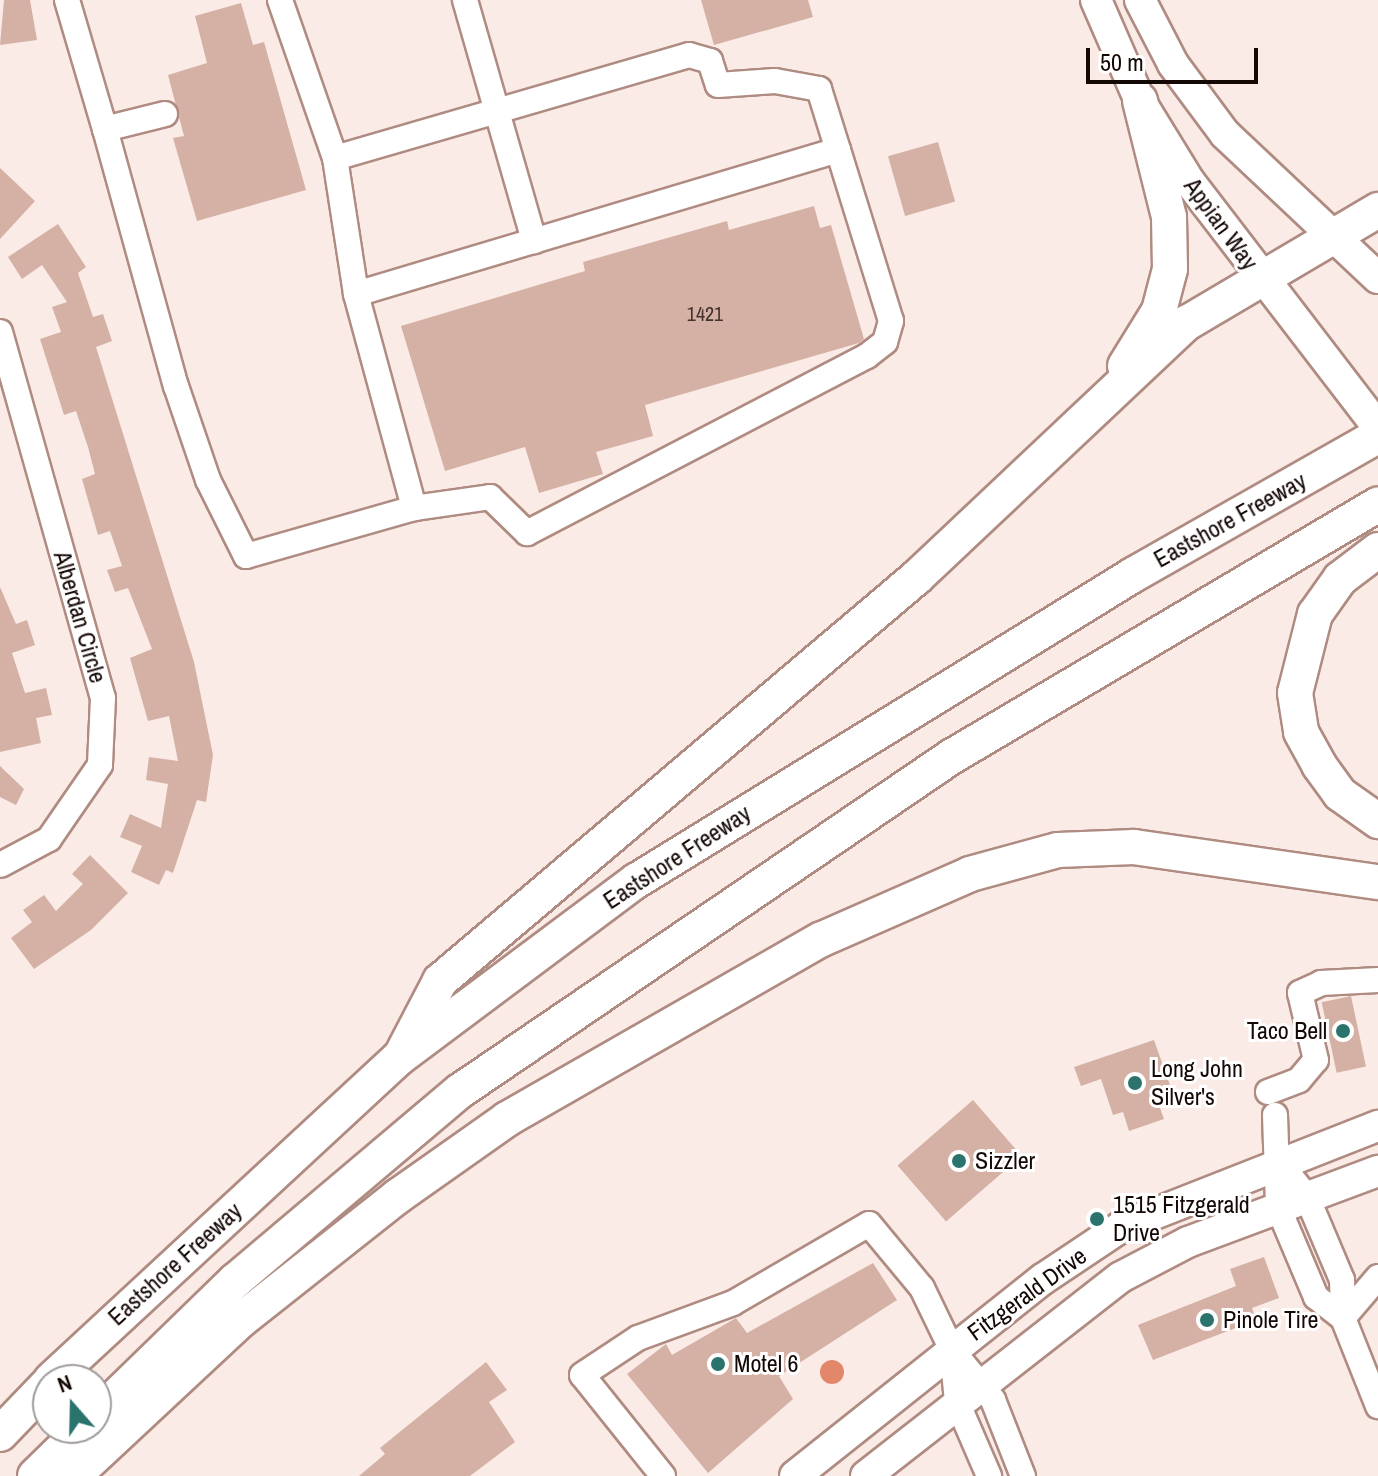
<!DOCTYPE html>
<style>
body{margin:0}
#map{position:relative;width:1378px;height:1476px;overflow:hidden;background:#faebe6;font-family:"Archivo Narrow",sans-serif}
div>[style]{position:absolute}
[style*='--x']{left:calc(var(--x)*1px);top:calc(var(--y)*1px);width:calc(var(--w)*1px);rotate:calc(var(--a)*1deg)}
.water>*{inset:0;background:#e3876a}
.round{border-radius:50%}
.building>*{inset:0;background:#d5b1a5;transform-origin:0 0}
.roads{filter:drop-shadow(2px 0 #af8b81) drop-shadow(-2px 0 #af8b81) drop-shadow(0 2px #af8b81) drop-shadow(0 -2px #af8b81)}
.minor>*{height:24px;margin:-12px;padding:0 12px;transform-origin:12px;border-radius:12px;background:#fff}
.major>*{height:30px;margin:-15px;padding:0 15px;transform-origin:15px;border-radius:15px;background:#fff}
.highway>*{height:34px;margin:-17px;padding:0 17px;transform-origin:17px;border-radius:17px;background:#fff}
.dots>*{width:22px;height:22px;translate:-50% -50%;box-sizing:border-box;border:4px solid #fff;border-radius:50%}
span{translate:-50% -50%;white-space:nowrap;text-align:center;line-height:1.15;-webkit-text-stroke:6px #fff;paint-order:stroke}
.number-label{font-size:20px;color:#44322d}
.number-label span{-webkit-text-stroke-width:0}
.street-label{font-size:24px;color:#140805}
.poi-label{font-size:24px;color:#140805}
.right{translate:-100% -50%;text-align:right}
.left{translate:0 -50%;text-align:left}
.north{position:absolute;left:32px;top:1364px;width:80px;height:80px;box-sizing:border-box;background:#fff;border:2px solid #a19c9b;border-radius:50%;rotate:340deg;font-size:22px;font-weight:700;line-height:32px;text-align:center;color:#140805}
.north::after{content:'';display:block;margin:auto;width:28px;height:36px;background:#2b746e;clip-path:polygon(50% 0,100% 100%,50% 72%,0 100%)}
.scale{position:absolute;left:1086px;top:48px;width:172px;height:36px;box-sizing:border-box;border:4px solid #140805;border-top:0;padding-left:10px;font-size:24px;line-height:28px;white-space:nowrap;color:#140805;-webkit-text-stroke:6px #fff;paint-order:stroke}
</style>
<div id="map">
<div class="water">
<i class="round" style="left:820px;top:1360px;width:24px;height:24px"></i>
</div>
<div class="building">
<i style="clip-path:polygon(4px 0,30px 0,37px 40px,0 45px)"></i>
<i style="clip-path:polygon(701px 0,808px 0,813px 17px,714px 45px)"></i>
<i style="clip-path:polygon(241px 3px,253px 45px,264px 42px,306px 190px,197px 221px,173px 138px,184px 136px,168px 75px,207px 63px,195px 16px)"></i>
<i style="left:938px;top:142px;width:62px;height:52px;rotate:74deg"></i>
<i style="clip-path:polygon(0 168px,35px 201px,0 239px)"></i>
<i style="clip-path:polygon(814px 206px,820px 228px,831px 225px,864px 339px,859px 343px,645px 405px,653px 436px,596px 452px,603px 474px,539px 493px,525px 447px,445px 471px,401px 326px,585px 271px,583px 262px,727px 221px,729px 230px)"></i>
<i style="clip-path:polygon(58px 224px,86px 267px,78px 273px,93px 317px,103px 314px,112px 341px,96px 347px,194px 662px,213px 755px,206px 802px,197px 800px,173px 873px,166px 870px,159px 885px,131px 872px,142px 846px,120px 837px,130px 814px,161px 828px,168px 784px,146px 780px,149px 757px,178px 761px,169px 716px,148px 721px,130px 658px,152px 649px,128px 588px,115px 592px,107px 570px,122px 566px,110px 531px,98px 535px,82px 479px,95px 474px,88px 447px,76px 411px,64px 415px,40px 339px,61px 332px,52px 307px,67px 302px,42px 265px,22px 279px,8px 257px)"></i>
<i style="clip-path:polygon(0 587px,16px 624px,27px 620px,35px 645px,12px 653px,25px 693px,46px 688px,52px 715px,36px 718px,41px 743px,0 752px)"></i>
<i style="clip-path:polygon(0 766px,24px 789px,16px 805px,0 797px)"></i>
<i style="clip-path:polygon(90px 855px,128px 893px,91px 930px,34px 969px,11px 938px,32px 922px,23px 910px,44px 895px,56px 911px,83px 884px,72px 874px)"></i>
<i style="left:1351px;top:996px;width:72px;height:30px;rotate:78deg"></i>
<i style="clip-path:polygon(1154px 1040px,1172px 1091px,1156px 1097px,1164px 1119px,1129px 1131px,1123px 1112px,1113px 1115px,1101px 1079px,1081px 1086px,1074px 1067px)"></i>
<i style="left:973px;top:1100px;width:74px;height:100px;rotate:49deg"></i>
<i style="clip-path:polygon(1264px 1257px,1279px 1298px,1252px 1308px,1256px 1320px,1153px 1360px,1138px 1325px,1236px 1286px,1230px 1269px)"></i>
<i style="clip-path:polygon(873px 1263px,897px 1300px,779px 1376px,793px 1399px,708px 1473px,627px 1374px,666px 1344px,672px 1355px,736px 1318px,747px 1333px)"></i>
<i style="clip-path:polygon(486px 1362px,507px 1390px,489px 1402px,515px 1442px,470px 1476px,359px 1476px,385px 1454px,380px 1448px)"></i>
</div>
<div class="roads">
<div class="minor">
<i style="--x:67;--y:0;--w:134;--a:73.6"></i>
<i style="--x:280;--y:0;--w:167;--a:70.8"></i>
<i style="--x:335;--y:158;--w:138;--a:81.2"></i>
<i style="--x:356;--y:294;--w:222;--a:74.8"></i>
<i style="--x:465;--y:0;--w:251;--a:74"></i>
<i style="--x:165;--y:114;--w:62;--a:166"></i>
<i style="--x:105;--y:129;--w:267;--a:74.6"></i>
<i style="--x:176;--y:386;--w:99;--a:71.2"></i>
<i style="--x:208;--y:480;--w:85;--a:63.4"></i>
<i style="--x:246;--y:556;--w:175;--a:-15.9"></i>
<i style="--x:414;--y:508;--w:77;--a:-8.2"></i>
<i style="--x:490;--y:497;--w:52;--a:44.2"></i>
<i style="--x:527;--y:533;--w:383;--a:-27.5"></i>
<i style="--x:867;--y:356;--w:23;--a:-38"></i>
<i style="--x:885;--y:342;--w:22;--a:-74"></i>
<i style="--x:891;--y:321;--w:179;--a:-107.2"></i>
<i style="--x:838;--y:150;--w:503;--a:163.37"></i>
<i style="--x:335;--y:158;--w:369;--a:-16.2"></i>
<i style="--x:689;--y:55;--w:22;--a:16"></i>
<i style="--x:710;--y:61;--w:25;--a:72"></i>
<i style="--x:718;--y:85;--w:57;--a:-4"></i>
<i style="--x:775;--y:81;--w:45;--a:10.3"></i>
<i style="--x:819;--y:89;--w:64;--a:72.7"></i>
<i style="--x:0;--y:332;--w:380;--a:74.3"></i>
<i style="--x:103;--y:698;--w:67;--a:92.6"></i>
<i style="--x:100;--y:765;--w:90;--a:124.6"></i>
<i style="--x:49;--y:839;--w:55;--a:152"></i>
<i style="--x:1268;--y:1092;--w:33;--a:-21"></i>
<i style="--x:1299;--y:1080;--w:26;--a:-50"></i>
<i style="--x:1316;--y:1060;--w:69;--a:-103.4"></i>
<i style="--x:1300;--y:993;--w:23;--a:-25"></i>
<i style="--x:1321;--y:983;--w:57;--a:-3"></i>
<i style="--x:1275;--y:1115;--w:92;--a:88.1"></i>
<i style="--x:1278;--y:1207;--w:98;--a:67.1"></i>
<i style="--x:1316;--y:1297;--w:34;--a:38"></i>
<i style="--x:1280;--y:1163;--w:43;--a:51.5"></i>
<i style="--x:1307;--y:1197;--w:90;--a:67.1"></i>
<i style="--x:1342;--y:1280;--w:38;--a:88"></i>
<i style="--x:1343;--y:1318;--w:95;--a:68.3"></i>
<i style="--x:1343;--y:1318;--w:54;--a:-49.5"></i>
<i style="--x:952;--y:1350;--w:52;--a:84.5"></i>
<i style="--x:957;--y:1402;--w:81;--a:66.6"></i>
<i style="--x:663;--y:1476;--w:129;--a:-128.7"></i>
<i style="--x:582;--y:1375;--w:67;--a:-33.5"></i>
<i style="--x:638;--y:1338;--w:101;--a:-20.2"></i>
<i style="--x:733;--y:1303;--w:157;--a:-30.2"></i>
<i style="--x:869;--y:1224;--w:83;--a:50.4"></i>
<i style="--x:922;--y:1288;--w:69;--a:64.2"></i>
<i style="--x:952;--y:1350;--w:65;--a:50.6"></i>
<i style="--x:993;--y:1400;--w:82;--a:68.5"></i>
</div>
<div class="major">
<i style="--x:1096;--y:0;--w:110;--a:66.5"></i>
<i style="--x:1140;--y:101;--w:94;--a:58.5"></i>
<i style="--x:1189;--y:181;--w:310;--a:52.5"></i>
<i style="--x:1140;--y:0;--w:72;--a:62.7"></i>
<i style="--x:1173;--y:64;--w:87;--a:53.4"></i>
<i style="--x:1225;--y:134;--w:210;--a:43.3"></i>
<i style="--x:795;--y:1476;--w:317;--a:-38.5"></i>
<i style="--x:1043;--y:1279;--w:94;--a:-33.7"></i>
<i style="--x:1121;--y:1227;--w:276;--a:-21.5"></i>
<i style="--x:866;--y:1476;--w:323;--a:-38"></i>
<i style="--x:1121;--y:1277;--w:76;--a:-27.6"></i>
<i style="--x:1188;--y:1242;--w:203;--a:-20.5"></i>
</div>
<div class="highway">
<i style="--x:1125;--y:366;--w:65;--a:-58.3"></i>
<i style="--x:1159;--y:311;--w:43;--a:-75.3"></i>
<i style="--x:1170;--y:269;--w:52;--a:-91.1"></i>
<i style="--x:1169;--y:217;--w:120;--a:-104"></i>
<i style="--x:1378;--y:550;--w:48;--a:142.7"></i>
<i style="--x:1340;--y:579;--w:43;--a:125.5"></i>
<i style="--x:1315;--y:614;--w:81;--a:104.2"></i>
<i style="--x:1295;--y:693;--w:39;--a:81"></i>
<i style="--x:1301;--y:732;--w:38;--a:61"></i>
<i style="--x:1319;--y:765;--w:36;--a:54"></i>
<i style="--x:1340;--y:794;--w:47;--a:35.4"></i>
<i style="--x:404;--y:1050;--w:78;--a:-62.4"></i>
<i style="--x:440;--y:981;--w:625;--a:-40.26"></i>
<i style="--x:917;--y:577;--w:371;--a:-43.3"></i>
<i style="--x:1187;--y:323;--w:222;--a:-30.6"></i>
<i style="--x:51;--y:1380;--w:474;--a:-42.8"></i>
<i style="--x:399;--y:1058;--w:296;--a:-36.8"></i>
<i style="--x:636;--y:881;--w:584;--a:-31.62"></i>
<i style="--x:1133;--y:575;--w:282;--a:-29.6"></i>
<i style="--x:96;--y:1416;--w:195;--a:-44.2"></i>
<i style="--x:236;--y:1280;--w:293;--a:-40.2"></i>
<i style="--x:460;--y:1091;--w:594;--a:-34.23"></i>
<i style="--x:951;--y:757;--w:496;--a:-30.6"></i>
<i style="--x:0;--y:1434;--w:69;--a:-46.2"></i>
<i style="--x:35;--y:1476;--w:69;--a:-44.4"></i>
<i style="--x:62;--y:1476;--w:18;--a:-16"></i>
<i style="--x:79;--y:1471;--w:221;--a:-43"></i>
<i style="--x:241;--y:1320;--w:200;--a:-38.3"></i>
<i style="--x:398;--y:1196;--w:133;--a:-35.2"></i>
<i style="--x:507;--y:1119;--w:361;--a:-29.8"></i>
<i style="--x:820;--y:940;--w:164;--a:-23.7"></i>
<i style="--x:970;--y:874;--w:91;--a:-15.3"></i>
<i style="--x:1058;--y:850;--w:76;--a:-2.3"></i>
<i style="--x:1134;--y:847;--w:246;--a:8.2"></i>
</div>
</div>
<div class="dots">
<i style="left:1343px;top:1031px;background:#2b746e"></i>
<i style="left:1135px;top:1083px;background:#2b746e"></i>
<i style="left:959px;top:1161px;background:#2b746e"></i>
<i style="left:1097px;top:1219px;background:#2b746e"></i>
<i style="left:1207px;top:1320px;background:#2b746e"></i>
<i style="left:718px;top:1364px;background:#2b746e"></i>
</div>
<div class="number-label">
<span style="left:705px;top:313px">1421</span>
</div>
<div class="street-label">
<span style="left:1221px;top:224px;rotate:54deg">Appian Way</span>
<span style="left:1230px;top:520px;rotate:-29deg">Eastshore Freeway</span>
<span style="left:80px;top:617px;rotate:74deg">Alberdan Circle</span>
<span style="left:677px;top:857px;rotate:-33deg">Eastshore Freeway</span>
<span style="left:175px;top:1264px;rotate:-42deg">Eastshore Freeway</span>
<span style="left:1027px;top:1294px;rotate:-36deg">Fitzgerald Drive</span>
</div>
<div class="poi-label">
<span class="right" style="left:1327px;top:1031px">Taco Bell</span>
<span class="left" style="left:1151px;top:1083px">Long John<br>Silver's</span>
<span class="left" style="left:975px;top:1161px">Sizzler</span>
<span class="left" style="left:1113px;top:1219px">1515 Fitzgerald<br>Drive</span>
<span class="left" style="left:1223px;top:1320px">Pinole Tire</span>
<span class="left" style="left:734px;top:1364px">Motel 6</span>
</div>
<div class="north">N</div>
<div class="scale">50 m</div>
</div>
